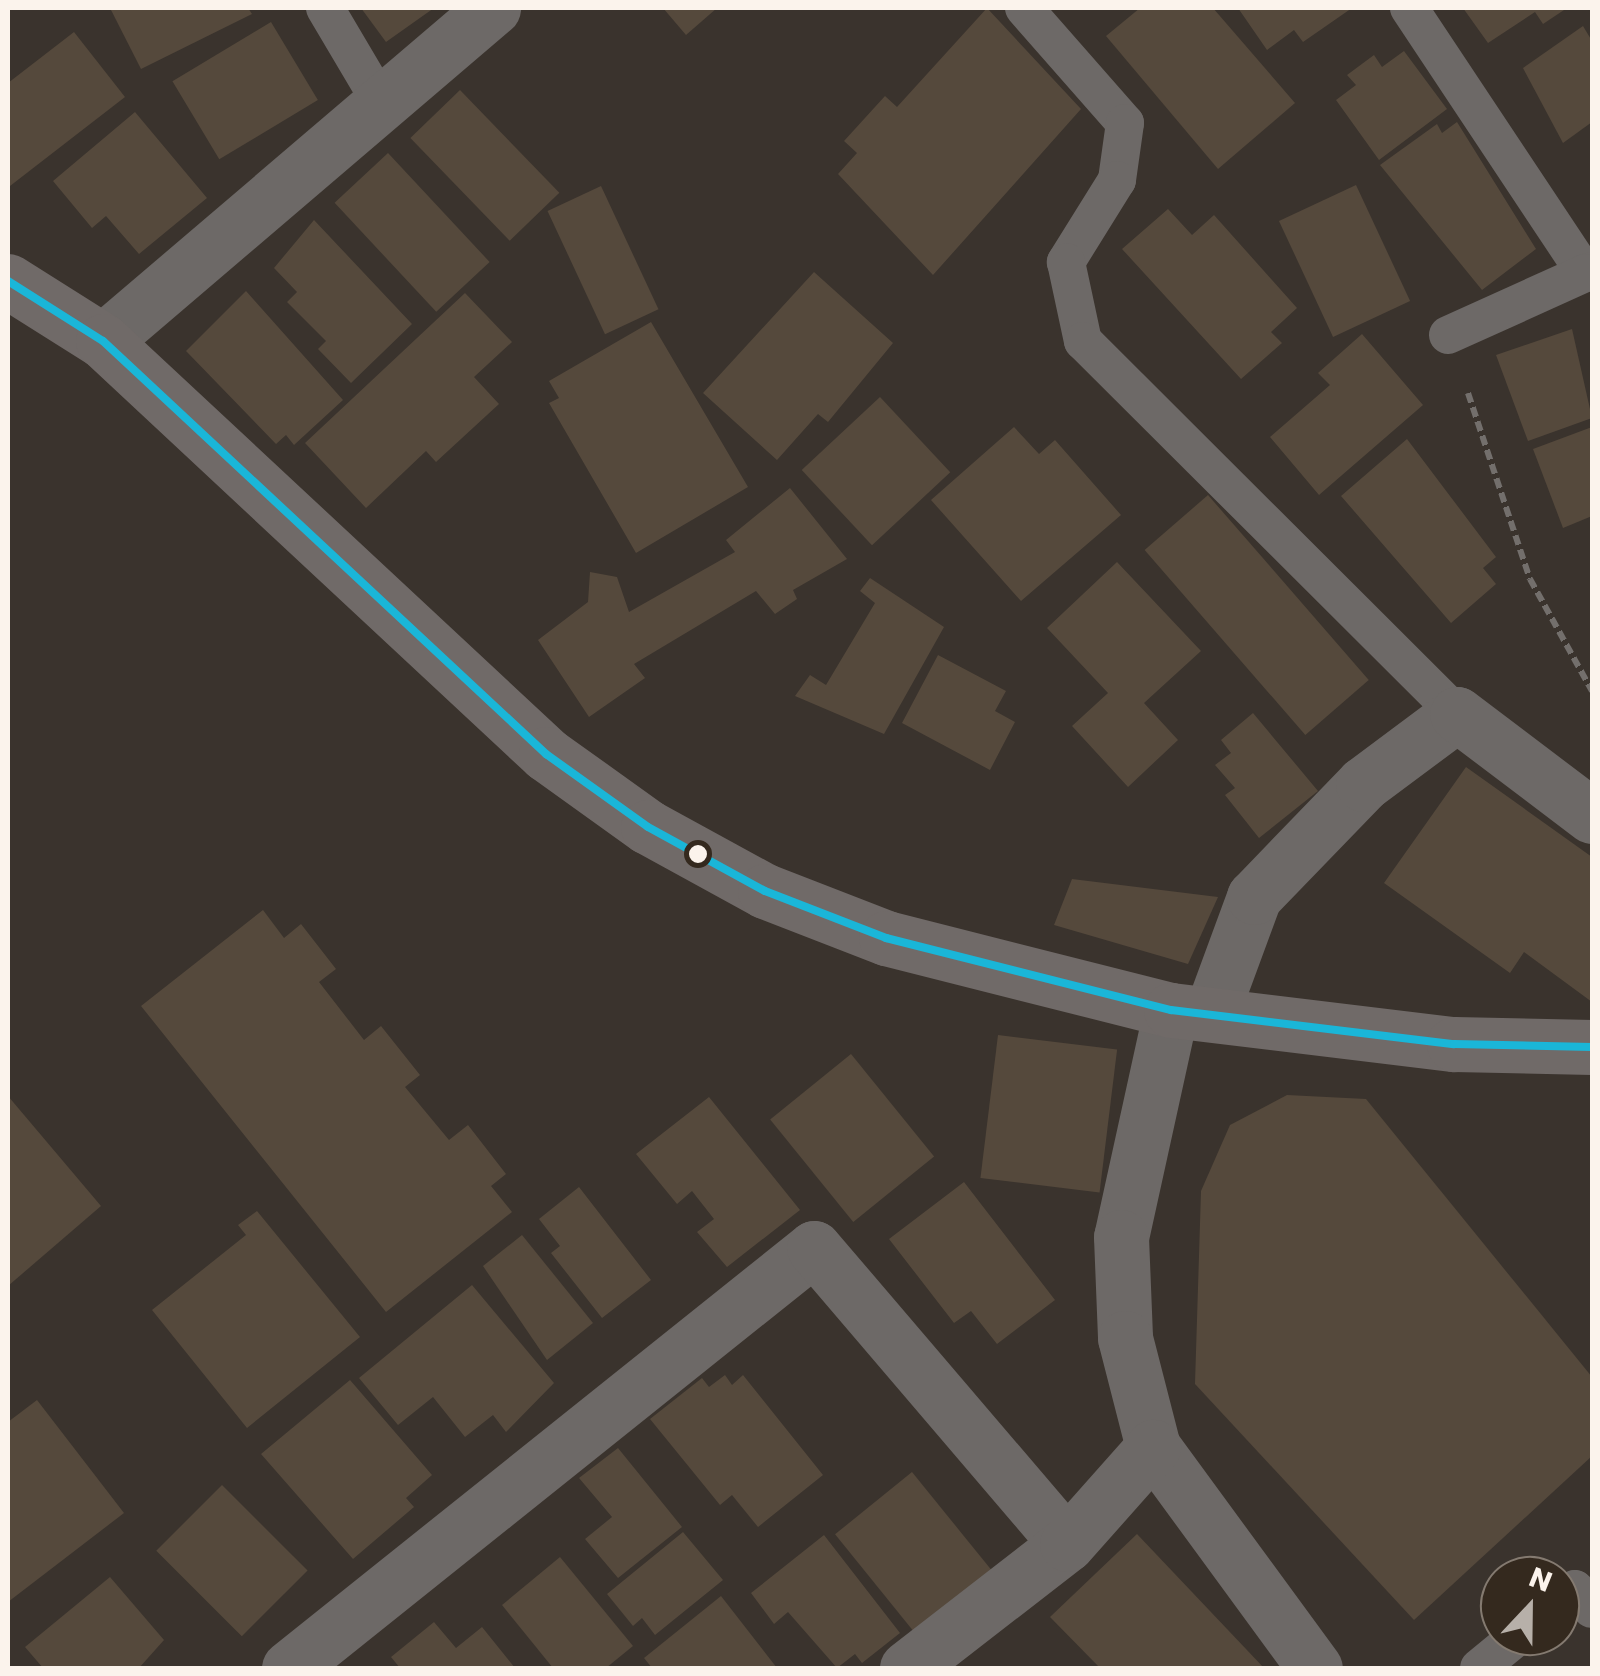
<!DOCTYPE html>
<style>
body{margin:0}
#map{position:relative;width:1600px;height:1676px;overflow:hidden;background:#3a332d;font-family:Poppins,sans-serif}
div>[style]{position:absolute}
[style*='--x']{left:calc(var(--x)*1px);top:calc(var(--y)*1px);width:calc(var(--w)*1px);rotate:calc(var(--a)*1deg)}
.building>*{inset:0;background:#55493c;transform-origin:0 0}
.path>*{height:6px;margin-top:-3px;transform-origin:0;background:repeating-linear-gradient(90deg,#736f6c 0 10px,transparent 0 15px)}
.lane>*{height:38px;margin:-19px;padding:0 19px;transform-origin:19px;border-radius:19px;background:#6d6967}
.street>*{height:55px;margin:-27.5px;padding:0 27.5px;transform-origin:27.5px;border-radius:27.5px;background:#6d6967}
.secondary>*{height:55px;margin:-27.5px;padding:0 27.5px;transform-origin:27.5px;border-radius:27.5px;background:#706a68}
.bus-1>*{height:8px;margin:-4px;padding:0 4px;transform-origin:4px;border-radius:4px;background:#1ab6d8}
.dots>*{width:28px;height:28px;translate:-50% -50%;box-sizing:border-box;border:5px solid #34291e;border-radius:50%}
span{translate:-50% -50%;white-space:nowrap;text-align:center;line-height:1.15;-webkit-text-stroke:8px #34291e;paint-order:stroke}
.frame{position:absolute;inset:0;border:10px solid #fbf3ec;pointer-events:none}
.north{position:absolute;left:1480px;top:1556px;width:100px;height:100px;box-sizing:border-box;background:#34291e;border:2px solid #847a70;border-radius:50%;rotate:22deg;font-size:28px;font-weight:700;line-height:40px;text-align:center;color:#fbf3ec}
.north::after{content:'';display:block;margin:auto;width:35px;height:45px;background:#b7b0a9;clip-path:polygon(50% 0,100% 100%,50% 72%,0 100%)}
</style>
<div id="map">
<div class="building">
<i style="clip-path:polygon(110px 8px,248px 8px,252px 14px,141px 69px)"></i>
<i style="clip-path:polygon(361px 8px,434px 8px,386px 42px)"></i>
<i style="clip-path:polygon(663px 8px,717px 8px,686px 35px)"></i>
<i style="clip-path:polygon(987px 8px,1081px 109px,933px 275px,838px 174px,857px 153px,844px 141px,885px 96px,897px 107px)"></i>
<i style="clip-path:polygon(1140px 8px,1213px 8px,1295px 103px,1218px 169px,1106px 36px)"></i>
<i style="clip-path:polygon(1238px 8px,1352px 8px,1303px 42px,1294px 30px,1267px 50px)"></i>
<i style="clip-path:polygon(1463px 8px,1567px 8px,1543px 24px,1535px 12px,1488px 43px)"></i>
<i style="left:271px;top:22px;width:91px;height:115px;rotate:59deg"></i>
<i style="clip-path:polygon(1583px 26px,1592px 41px,1592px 122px,1563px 143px,1523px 68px)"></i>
<i style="clip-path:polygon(74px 32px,125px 97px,10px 186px,8px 83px)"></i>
<i style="clip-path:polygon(1404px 51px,1447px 109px,1379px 160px,1336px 100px,1356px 85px,1347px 75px,1374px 55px,1382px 67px)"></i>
<i style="left:460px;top:90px;width:143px;height:69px;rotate:46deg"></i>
<i style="clip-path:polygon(135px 112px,207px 198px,139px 254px,106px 216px,92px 228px,53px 181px)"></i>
<i style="clip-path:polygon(1457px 122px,1536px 249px,1482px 290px,1380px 165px,1437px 124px,1442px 133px)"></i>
<i style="left:388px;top:153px;width:149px;height:73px;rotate:47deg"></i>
<i style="left:1356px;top:185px;width:128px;height:85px;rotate:65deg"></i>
<i style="left:601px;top:186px;width:136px;height:59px;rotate:65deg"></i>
<i style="clip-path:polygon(1168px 209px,1192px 235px,1214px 215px,1297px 308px,1271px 332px,1282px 343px,1241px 379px,1122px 249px)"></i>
<i style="clip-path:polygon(314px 220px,412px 324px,351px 383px,318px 349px,326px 341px,287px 302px,297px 292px,274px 268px)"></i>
<i style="clip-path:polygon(814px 272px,893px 343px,828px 422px,818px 414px,777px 460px,703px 393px)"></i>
<i style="clip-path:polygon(246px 291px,343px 400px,294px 445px,286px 435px,276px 444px,186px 351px)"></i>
<i style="clip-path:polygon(465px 293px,512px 342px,474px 377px,499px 404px,436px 462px,426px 451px,366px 508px,305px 443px)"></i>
<i style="clip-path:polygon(651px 322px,748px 487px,636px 553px,549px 403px,559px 398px,549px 381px)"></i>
<i style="clip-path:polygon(1572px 329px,1592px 418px,1528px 441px,1496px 355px)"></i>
<i style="clip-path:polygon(1362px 334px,1423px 405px,1319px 495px,1270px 437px,1330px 385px,1318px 373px)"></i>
<i style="left:880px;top:397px;width:103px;height:107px;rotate:47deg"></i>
<i style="clip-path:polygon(1014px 427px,1039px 454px,1055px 440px,1121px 515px,1021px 601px,931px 500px)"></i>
<i style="clip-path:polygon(1592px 427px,1592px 516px,1563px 528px,1533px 449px)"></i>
<i style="clip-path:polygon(1407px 439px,1496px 557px,1483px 568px,1496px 584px,1451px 623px,1341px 496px)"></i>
<i style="clip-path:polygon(790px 488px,847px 559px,793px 590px,797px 599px,775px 614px,756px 591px,634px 664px,645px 678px,589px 717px,538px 640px,588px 602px,590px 572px,617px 577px,629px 612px,735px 552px,726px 540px)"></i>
<i style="left:1208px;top:495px;width:245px;height:84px;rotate:49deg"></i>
<i style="clip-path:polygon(1117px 562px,1201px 651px,1144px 703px,1178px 740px,1128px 787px,1072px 726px,1108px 693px,1047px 628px)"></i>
<i style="clip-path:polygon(870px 578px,944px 627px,884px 734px,795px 696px,810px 675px,826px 685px,875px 603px,860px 591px)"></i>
<i style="clip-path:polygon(938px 655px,1006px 691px,995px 711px,1015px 722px,990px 770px,902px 723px)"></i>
<i style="clip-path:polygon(1253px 713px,1318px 791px,1259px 838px,1225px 795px,1235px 788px,1215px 765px,1231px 753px,1221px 740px)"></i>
<i style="clip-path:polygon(1466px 767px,1592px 857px,1592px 1002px,1524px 952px,1510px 973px,1384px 883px)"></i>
<i style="clip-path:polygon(1072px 879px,1218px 897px,1188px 964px,1054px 925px)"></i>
<i style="clip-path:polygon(263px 910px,284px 938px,301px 924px,336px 969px,319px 982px,364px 1040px,381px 1026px,420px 1075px,405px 1087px,449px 1140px,468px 1125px,506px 1174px,491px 1186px,512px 1212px,386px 1312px,141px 1006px)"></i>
<i style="left:998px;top:1035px;width:120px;height:144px;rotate:7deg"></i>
<i style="left:851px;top:1054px;width:132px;height:104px;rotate:51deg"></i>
<i style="clip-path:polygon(1287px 1095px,1366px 1099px,1592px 1377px,1592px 1456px,1414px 1620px,1195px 1384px,1201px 1191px,1230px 1125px)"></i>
<i style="clip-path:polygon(8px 1096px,101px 1206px,8px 1286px)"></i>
<i style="clip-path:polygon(709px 1097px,800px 1210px,727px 1267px,697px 1232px,714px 1219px,692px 1191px,677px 1204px,636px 1154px)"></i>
<i style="clip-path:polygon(964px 1182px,1055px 1300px,997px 1344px,971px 1311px,954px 1323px,889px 1239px)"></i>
<i style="clip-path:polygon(579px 1187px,651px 1280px,602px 1318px,551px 1253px,560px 1246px,539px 1219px)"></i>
<i style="clip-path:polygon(257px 1211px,360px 1337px,247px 1428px,152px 1310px,246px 1235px,238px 1225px)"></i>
<i style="clip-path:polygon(522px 1235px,593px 1323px,547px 1360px,483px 1266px)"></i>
<i style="clip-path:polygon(472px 1285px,554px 1383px,506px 1432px,493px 1415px,465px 1437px,433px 1397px,398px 1425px,359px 1378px)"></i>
<i style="clip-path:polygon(725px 1375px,732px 1385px,743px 1375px,823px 1475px,758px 1527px,732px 1495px,720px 1505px,650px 1419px,702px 1378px,709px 1387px)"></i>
<i style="clip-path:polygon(350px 1380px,432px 1475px,406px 1498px,414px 1507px,353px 1559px,261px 1454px)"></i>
<i style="clip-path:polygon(37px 1400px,124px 1513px,8px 1602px,8px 1422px)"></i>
<i style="clip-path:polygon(618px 1448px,682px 1527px,618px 1578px,585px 1539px,612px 1517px,579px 1478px)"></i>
<i style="left:912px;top:1472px;width:132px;height:99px;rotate:51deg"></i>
<i style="left:222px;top:1485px;width:121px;height:93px;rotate:45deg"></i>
<i style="clip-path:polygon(683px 1532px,723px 1580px,655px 1635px,642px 1618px,633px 1626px,607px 1594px)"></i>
<i style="clip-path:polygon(1137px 1534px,1264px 1668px,1100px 1668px,1050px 1617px)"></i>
<i style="clip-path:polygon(824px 1535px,900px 1633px,862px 1663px,855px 1654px,837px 1668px,788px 1612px,774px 1624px,751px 1593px)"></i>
<i style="clip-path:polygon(560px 1557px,633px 1646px,606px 1668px,553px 1668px,502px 1605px)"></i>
<i style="clip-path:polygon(110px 1577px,164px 1640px,139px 1668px,43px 1668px,25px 1647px)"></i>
<i style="clip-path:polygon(721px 1596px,777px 1668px,652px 1668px,644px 1658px)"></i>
<i style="clip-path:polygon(434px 1622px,456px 1648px,482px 1627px,515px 1668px,400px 1668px,391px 1657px)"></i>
</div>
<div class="path">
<i style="--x:1468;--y:393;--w:196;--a:71.6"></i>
<i style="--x:1530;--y:579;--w:128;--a:61"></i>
</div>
<div class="lane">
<i style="--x:325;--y:8;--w:114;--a:59.4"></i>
<i style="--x:1024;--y:8;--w:153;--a:48.7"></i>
<i style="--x:1125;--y:123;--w:58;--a:98"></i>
<i style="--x:1117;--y:180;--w:97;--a:121.9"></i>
<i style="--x:1066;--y:262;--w:81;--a:77.9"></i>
<i style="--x:1083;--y:341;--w:528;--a:44.92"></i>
<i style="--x:1409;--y:8;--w:318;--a:56.4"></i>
<i style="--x:1585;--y:273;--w:7;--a:-16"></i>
<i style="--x:1448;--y:335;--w:150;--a:-24.3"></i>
<i style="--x:1560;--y:1601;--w:19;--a:-39"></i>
<i style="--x:1575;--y:1589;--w:26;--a:50"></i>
<i style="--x:1479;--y:1668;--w:50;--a:-39.4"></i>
</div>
<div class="street">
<i style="--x:103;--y:341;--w:513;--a:-40.49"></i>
<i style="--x:1171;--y:1010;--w:232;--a:102.4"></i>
<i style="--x:1121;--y:1237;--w:101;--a:87.7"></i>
<i style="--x:1125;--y:1338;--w:113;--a:75.6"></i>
<i style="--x:1153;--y:1447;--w:274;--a:53.8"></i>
<i style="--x:1211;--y:1014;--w:125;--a:-69.8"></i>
<i style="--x:1254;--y:897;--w:157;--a:-46"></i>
<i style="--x:1363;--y:784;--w:117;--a:-36.7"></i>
<i style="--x:1457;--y:714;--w:169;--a:37.1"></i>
<i style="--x:289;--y:1668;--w:672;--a:-38.66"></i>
<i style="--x:814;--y:1248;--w:389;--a:49.5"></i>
<i style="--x:907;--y:1668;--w:202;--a:-37.8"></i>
<i style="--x:1067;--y:1544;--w:130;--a:-48.4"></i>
</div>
<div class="secondary">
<i style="--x:8;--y:281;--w:112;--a:32.3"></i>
<i style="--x:103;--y:341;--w:606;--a:42.99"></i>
<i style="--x:546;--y:754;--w:125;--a:35.6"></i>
<i style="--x:648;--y:827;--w:133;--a:28.7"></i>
<i style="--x:765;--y:891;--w:130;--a:21.2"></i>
<i style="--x:886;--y:938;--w:294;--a:14.2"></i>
<i style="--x:1171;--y:1010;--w:285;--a:6.9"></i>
<i style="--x:1454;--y:1044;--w:138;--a:1.2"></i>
</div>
<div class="bus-1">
<i style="--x:8;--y:281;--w:112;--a:32.3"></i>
<i style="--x:103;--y:341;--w:606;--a:42.99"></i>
<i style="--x:546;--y:754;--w:125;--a:35.6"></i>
<i style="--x:648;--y:827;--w:133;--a:28.7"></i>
<i style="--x:765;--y:891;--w:130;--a:21.2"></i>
<i style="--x:886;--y:938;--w:294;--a:14.2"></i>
<i style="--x:1171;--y:1010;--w:285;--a:6.9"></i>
<i style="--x:1454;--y:1044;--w:138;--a:1.2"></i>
</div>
<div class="dots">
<i style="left:698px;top:854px;background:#fbf3ec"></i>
</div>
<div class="frame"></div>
<div class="north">N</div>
</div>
